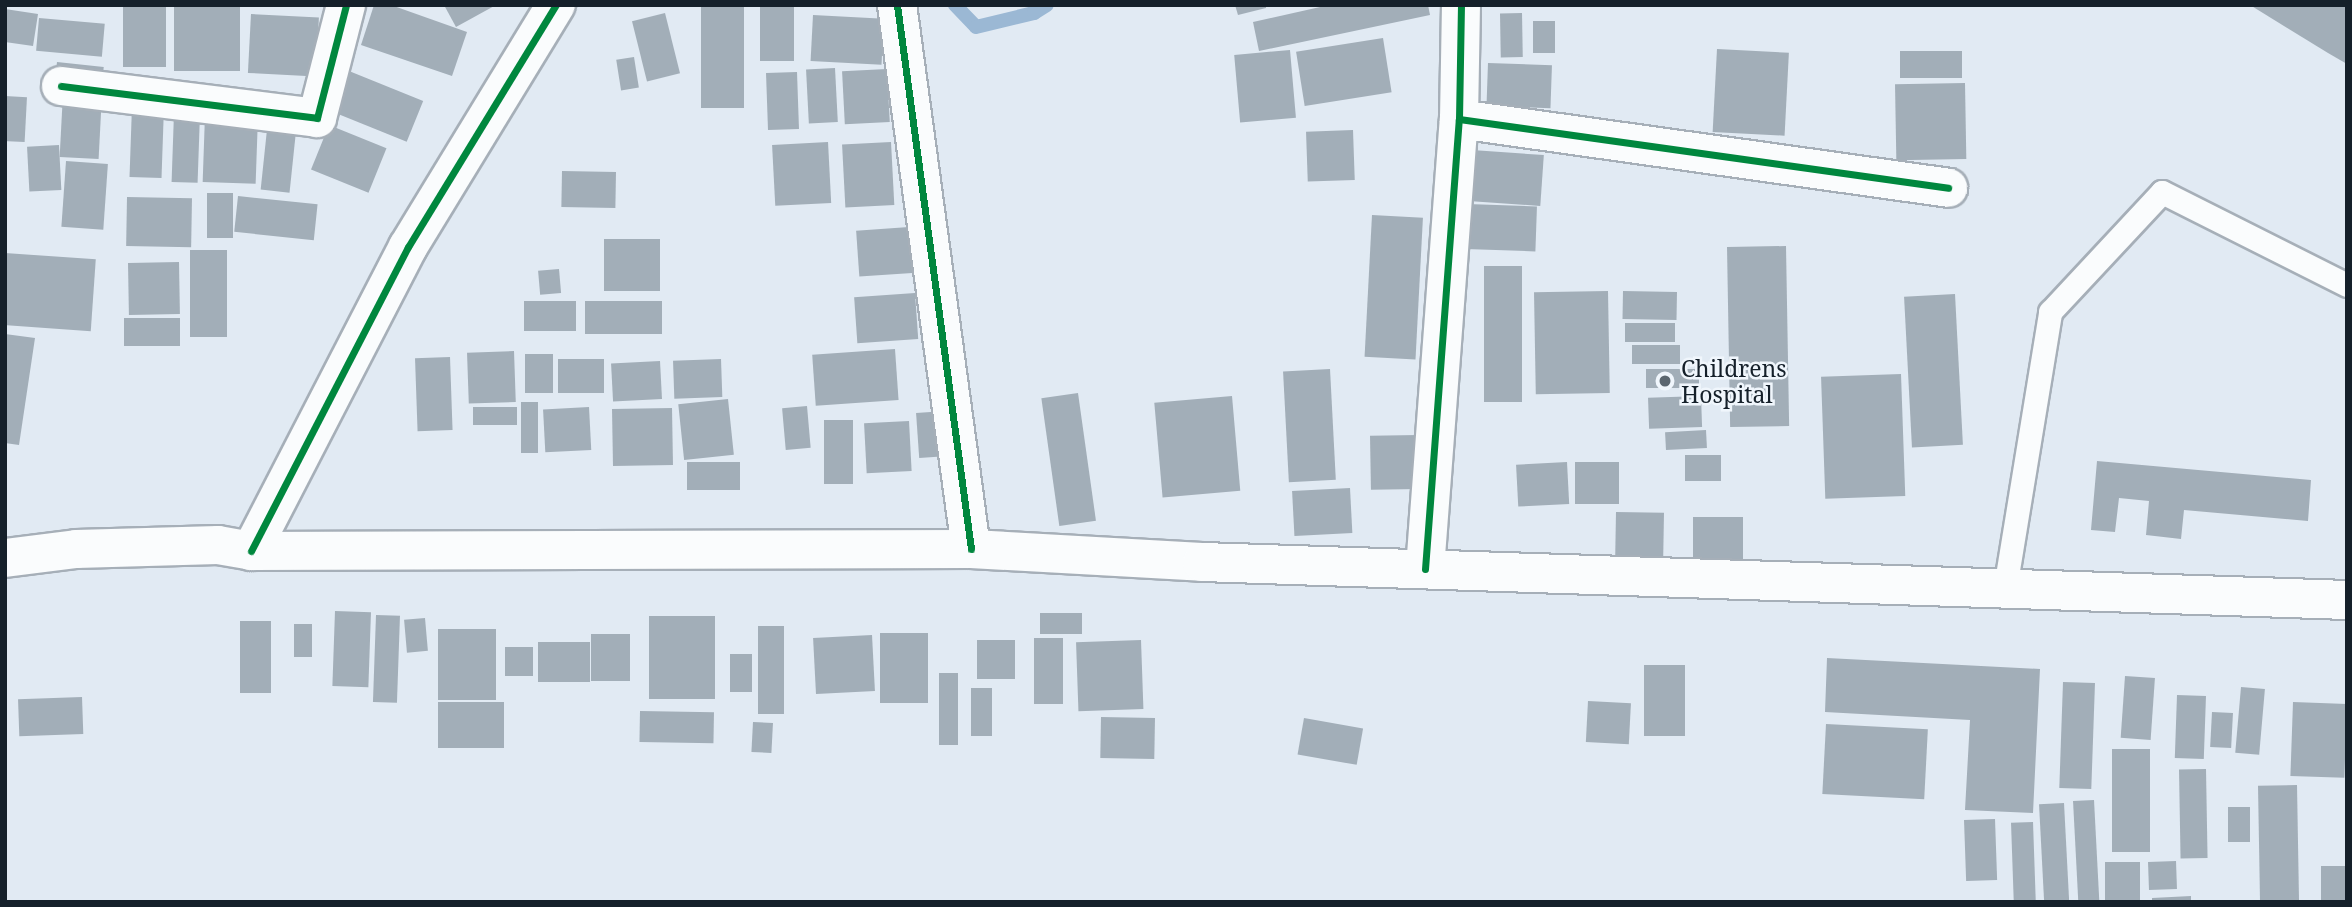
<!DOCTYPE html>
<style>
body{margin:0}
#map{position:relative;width:2352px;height:907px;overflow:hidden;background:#e1eaf3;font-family:"Noto Serif",serif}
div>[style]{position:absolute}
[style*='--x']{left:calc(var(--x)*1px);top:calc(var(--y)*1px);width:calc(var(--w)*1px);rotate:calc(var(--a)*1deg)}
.stream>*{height:14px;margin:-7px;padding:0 7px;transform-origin:7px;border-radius:7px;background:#9bb8d4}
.building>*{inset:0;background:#a2aeb8;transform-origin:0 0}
.roads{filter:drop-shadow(2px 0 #a6afb8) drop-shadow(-2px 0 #a6afb8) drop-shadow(0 2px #a6afb8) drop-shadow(0 -2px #a6afb8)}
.lane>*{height:23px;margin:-11.5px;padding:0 11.5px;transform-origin:11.5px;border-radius:11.5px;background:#fafcfd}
.street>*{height:38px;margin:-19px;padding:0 19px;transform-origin:19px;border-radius:19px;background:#fafcfd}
.secondary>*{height:38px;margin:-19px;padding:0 19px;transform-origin:19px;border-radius:19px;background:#fafcfd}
.highway>*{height:38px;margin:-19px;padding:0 19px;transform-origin:19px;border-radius:19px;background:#fafcfd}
.cycleway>*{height:7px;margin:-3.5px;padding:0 3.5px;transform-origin:3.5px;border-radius:3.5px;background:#00873e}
.dots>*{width:19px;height:19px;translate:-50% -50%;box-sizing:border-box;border:4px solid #f0f6fc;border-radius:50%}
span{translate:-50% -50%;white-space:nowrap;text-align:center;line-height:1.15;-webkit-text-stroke:5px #f0f6fc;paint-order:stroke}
.poi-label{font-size:23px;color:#15202a}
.left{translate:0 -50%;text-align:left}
.frame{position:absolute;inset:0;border:7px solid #15202a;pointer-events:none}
</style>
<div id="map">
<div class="stream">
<i style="--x:955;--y:5;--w:30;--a:46"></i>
<i style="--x:976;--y:27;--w:60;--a:-13.6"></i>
<i style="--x:1034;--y:13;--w:15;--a:-32"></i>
</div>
<div class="building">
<i style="left:123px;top:5px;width:43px;height:62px"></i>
<i style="left:174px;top:5px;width:66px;height:66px"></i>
<i style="clip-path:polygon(374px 5px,391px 5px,467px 32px,452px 76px,361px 45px)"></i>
<i style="clip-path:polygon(444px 5px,496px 5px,456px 27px)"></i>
<i style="left:701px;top:5px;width:43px;height:103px"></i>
<i style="left:760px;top:5px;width:34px;height:56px"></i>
<i style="clip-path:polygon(1235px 5px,1266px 5px,1266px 8px,1238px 15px)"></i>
<i style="clip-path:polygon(1329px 5px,1428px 5px,1430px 15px,1259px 51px,1253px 22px)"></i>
<i style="clip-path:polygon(2250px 5px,2347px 5px,2347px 64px,2328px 53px)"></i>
<i style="clip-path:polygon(5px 9px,38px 14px,33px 46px,5px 42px)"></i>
<i style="left:665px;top:13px;width:62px;height:34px;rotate:76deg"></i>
<i style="left:1522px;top:13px;width:44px;height:22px;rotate:89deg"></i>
<i style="left:251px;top:14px;width:68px;height:59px;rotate:3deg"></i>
<i style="left:813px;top:15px;width:71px;height:46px;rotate:3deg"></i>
<i style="left:39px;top:18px;width:66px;height:33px;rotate:5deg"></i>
<i style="left:1533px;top:21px;width:22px;height:32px"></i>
<i style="left:1383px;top:38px;width:55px;height:88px;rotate:81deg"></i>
<i style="left:1717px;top:49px;width:72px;height:83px;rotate:3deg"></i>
<i style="left:1290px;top:50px;width:68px;height:56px;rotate:85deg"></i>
<i style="left:1900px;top:51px;width:62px;height:27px"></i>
<i style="left:634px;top:57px;width:31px;height:18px;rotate:81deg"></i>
<i style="left:57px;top:62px;width:47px;height:22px;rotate:6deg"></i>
<i style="left:1488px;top:63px;width:64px;height:43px;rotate:2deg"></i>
<i style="left:835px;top:68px;width:54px;height:29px;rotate:87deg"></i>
<i style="left:887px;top:69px;width:53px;height:45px;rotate:87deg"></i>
<i style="left:349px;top:71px;width:80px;height:44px;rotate:22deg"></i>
<i style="left:797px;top:72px;width:57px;height:31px;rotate:88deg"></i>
<i style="left:1965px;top:83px;width:76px;height:70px;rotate:89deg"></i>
<i style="left:63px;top:93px;width:39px;height:64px;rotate:3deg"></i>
<i style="left:5px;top:96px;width:22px;height:45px;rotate:3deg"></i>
<i style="left:132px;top:106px;width:32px;height:71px;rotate:2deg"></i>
<i style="left:174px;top:113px;width:26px;height:69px;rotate:2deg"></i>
<i style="left:205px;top:115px;width:53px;height:67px;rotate:2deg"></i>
<i style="left:268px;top:120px;width:29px;height:70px;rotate:6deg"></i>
<i style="left:329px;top:125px;width:62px;height:48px;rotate:22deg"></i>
<i style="left:1353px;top:130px;width:50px;height:47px;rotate:88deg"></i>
<i style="left:828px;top:142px;width:61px;height:56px;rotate:87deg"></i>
<i style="left:891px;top:142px;width:63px;height:49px;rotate:87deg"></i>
<i style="left:59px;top:145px;width:45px;height:32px;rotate:87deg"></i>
<i style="left:1472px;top:150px;width:72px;height:51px;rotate:4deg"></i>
<i style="left:66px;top:161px;width:42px;height:66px;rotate:4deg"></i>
<i style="left:562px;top:171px;width:54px;height:36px;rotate:1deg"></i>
<i style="left:207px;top:193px;width:26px;height:45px"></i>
<i style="left:238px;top:196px;width:80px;height:36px;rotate:6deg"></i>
<i style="left:127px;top:197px;width:65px;height:49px;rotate:1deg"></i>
<i style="left:1467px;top:204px;width:70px;height:45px;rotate:2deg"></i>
<i style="left:1372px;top:215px;width:51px;height:142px;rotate:3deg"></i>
<i style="left:909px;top:227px;width:46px;height:53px;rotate:86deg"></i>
<i style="left:604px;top:239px;width:56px;height:52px"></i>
<i style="left:1786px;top:246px;width:180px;height:59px;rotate:89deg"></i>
<i style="left:190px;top:250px;width:37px;height:87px"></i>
<i style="left:5px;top:253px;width:91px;height:72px;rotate:4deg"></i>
<i style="left:179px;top:262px;width:52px;height:51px;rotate:89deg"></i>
<i style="left:1484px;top:266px;width:38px;height:136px"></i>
<i style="left:559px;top:269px;width:24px;height:21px;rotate:85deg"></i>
<i style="left:1608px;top:291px;width:102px;height:74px;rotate:89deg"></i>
<i style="left:1623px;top:291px;width:54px;height:28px;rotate:1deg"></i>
<i style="left:915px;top:293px;width:46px;height:61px;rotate:86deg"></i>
<i style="left:1955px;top:294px;width:151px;height:51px;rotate:87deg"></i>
<i style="left:576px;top:301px;width:30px;height:52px;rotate:90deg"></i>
<i style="left:662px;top:301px;width:33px;height:77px;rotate:90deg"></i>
<i style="left:124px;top:318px;width:56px;height:28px"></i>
<i style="left:1625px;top:323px;width:50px;height:19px"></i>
<i style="clip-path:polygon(5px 334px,35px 338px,19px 445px,5px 443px)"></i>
<i style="left:1680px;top:345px;width:19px;height:48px;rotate:90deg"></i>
<i style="left:895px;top:349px;width:51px;height:83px;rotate:86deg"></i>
<i style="left:514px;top:351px;width:51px;height:47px;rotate:88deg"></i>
<i style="left:553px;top:354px;width:39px;height:28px;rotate:90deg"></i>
<i style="left:450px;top:357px;width:73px;height:35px;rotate:88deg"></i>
<i style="left:558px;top:359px;width:46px;height:34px"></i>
<i style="left:721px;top:359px;width:38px;height:48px;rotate:88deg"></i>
<i style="left:660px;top:361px;width:38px;height:49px;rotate:87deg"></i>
<i style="left:1330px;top:369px;width:111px;height:47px;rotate:87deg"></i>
<i style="left:1699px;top:369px;width:19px;height:53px;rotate:90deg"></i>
<i style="left:1901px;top:374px;width:122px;height:80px;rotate:88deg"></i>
<i style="left:1078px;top:393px;width:129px;height:37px;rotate:82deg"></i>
<i style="left:1232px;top:396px;width:95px;height:78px;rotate:85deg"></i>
<i style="left:1701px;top:396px;width:31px;height:53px;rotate:88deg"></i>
<i style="left:728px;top:399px;width:56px;height:50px;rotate:84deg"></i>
<i style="left:521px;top:402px;width:17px;height:51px"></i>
<i style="left:807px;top:406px;width:42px;height:25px;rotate:85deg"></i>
<i style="left:517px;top:407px;width:18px;height:44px;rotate:90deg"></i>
<i style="left:589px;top:407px;width:43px;height:46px;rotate:87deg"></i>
<i style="left:672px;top:408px;width:57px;height:60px;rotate:89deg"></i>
<i style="left:945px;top:411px;width:45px;height:29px;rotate:86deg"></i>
<i style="left:824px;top:420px;width:29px;height:64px"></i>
<i style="left:909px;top:421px;width:50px;height:45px;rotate:87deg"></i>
<i style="left:1706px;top:430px;width:18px;height:41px;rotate:87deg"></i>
<i style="left:1418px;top:435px;width:54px;height:48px;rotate:89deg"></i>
<i style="left:1685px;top:455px;width:36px;height:26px"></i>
<i style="clip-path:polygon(2097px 461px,2311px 480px,2308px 521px,2184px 510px,2181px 539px,2146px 535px,2149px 501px,2119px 498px,2115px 532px,2091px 530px)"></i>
<i style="left:740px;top:462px;width:28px;height:53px;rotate:90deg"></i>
<i style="left:1567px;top:462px;width:42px;height:51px;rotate:87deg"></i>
<i style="left:1619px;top:462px;width:42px;height:44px;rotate:90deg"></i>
<i style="left:1350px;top:488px;width:45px;height:58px;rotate:87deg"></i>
<i style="left:1616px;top:512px;width:48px;height:44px;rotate:1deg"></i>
<i style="left:1693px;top:517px;width:50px;height:44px"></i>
<i style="left:335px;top:611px;width:36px;height:75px;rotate:2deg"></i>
<i style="left:1040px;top:613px;width:42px;height:21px"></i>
<i style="left:376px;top:615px;width:24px;height:87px;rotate:2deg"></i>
<i style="left:649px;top:616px;width:66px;height:83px"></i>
<i style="left:425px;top:618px;width:33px;height:21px;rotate:85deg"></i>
<i style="left:240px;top:621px;width:31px;height:72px"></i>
<i style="left:294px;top:624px;width:18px;height:33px"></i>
<i style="left:758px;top:626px;width:26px;height:88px"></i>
<i style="left:496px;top:629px;width:71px;height:58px;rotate:90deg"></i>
<i style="left:880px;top:633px;width:48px;height:70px"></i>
<i style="left:591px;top:634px;width:39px;height:47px"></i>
<i style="left:872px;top:635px;width:56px;height:59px;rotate:87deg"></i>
<i style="left:1034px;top:638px;width:29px;height:66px"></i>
<i style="left:1015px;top:640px;width:39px;height:38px;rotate:90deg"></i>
<i style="left:1141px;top:640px;width:69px;height:65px;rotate:88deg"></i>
<i style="left:538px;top:642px;width:52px;height:40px"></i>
<i style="left:505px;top:647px;width:28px;height:29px"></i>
<i style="left:730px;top:654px;width:22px;height:38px"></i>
<i style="clip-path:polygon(1827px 658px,2040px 669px,2033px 813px,1965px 810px,1970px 720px,1825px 712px)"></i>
<i style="left:1644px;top:665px;width:41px;height:71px"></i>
<i style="left:939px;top:673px;width:19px;height:72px"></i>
<i style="left:2125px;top:676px;width:30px;height:62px;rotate:4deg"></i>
<i style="left:2063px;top:682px;width:32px;height:106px;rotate:2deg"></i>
<i style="left:2241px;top:687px;width:24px;height:66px;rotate:5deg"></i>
<i style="left:971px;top:688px;width:21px;height:48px"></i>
<i style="left:2177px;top:695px;width:29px;height:63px;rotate:2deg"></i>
<i style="left:82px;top:697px;width:37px;height:64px;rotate:88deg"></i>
<i style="left:1588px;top:701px;width:43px;height:41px;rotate:3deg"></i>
<i style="left:504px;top:702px;width:46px;height:66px;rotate:90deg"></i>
<i style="left:2293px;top:702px;width:54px;height:74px;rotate:2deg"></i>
<i style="left:640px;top:711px;width:74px;height:31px;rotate:1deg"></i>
<i style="left:2212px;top:712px;width:21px;height:35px;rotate:3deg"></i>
<i style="left:1101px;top:717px;width:54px;height:41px;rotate:1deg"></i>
<i style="left:1304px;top:718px;width:60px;height:37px;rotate:10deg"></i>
<i style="left:753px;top:722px;width:20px;height:30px;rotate:3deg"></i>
<i style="left:1826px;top:724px;width:102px;height:70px;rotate:3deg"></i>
<i style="left:2112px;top:749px;width:38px;height:103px"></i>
<i style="left:2206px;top:769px;width:89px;height:27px;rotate:89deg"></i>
<i style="left:2297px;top:785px;width:117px;height:39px;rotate:89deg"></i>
<i style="left:2094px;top:800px;width:102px;height:21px;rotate:87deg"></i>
<i style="left:2064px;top:803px;width:99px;height:25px;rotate:87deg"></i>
<i style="left:2228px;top:807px;width:22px;height:35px"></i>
<i style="left:1995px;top:819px;width:61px;height:31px;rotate:88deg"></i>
<i style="left:2033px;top:822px;width:80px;height:22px;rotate:88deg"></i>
<i style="left:2176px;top:861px;width:28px;height:28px;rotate:88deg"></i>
<i style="left:2105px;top:862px;width:35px;height:40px"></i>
<i style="left:2321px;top:866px;width:26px;height:36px"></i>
<i style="clip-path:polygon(2191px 896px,2191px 902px,2152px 902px,2152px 898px)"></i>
</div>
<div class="roads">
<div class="lane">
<i style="--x:2005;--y:588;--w:280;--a:-80.7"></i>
<i style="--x:2050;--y:312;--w:164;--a:-47"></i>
<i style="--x:2162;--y:192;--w:207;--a:26.7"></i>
</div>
<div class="street">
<i style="--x:897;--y:5;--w:549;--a:82.25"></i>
<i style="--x:61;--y:86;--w:258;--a:7.1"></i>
<i style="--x:317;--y:118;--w:117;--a:-75.6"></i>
<i style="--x:1459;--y:119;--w:494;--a:8"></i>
<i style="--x:1425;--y:569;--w:451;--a:-85.7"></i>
<i style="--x:1459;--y:119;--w:114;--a:-89"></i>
</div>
<div class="secondary">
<i style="--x:251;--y:551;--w:342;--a:-62.7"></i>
<i style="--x:408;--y:247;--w:284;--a:-58.6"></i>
</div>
<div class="highway">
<i style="--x:5;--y:558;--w:72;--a:-7.2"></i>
<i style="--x:76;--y:549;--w:142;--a:-1.6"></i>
<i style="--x:218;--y:545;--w:34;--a:10"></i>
<i style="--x:251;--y:551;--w:720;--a:-0.16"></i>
<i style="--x:971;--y:549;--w:231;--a:3.2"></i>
<i style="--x:1202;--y:562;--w:1146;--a:1.9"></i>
</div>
</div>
<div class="cycleway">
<i style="--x:897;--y:5;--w:549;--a:82.25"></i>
<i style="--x:61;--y:86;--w:258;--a:7.1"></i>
<i style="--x:317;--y:118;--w:117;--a:-75.6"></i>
<i style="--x:1459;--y:119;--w:494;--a:8"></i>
<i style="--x:251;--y:551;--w:342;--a:-62.7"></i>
<i style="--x:408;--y:247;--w:284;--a:-58.6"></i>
<i style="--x:1425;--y:569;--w:451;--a:-85.7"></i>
<i style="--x:1459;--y:119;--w:114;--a:-89"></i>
</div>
<div class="dots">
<i style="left:1665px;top:381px;background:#5c6770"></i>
</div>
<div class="poi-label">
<span class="left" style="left:1681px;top:381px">Childrens<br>Hospital</span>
</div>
<div class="frame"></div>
</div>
